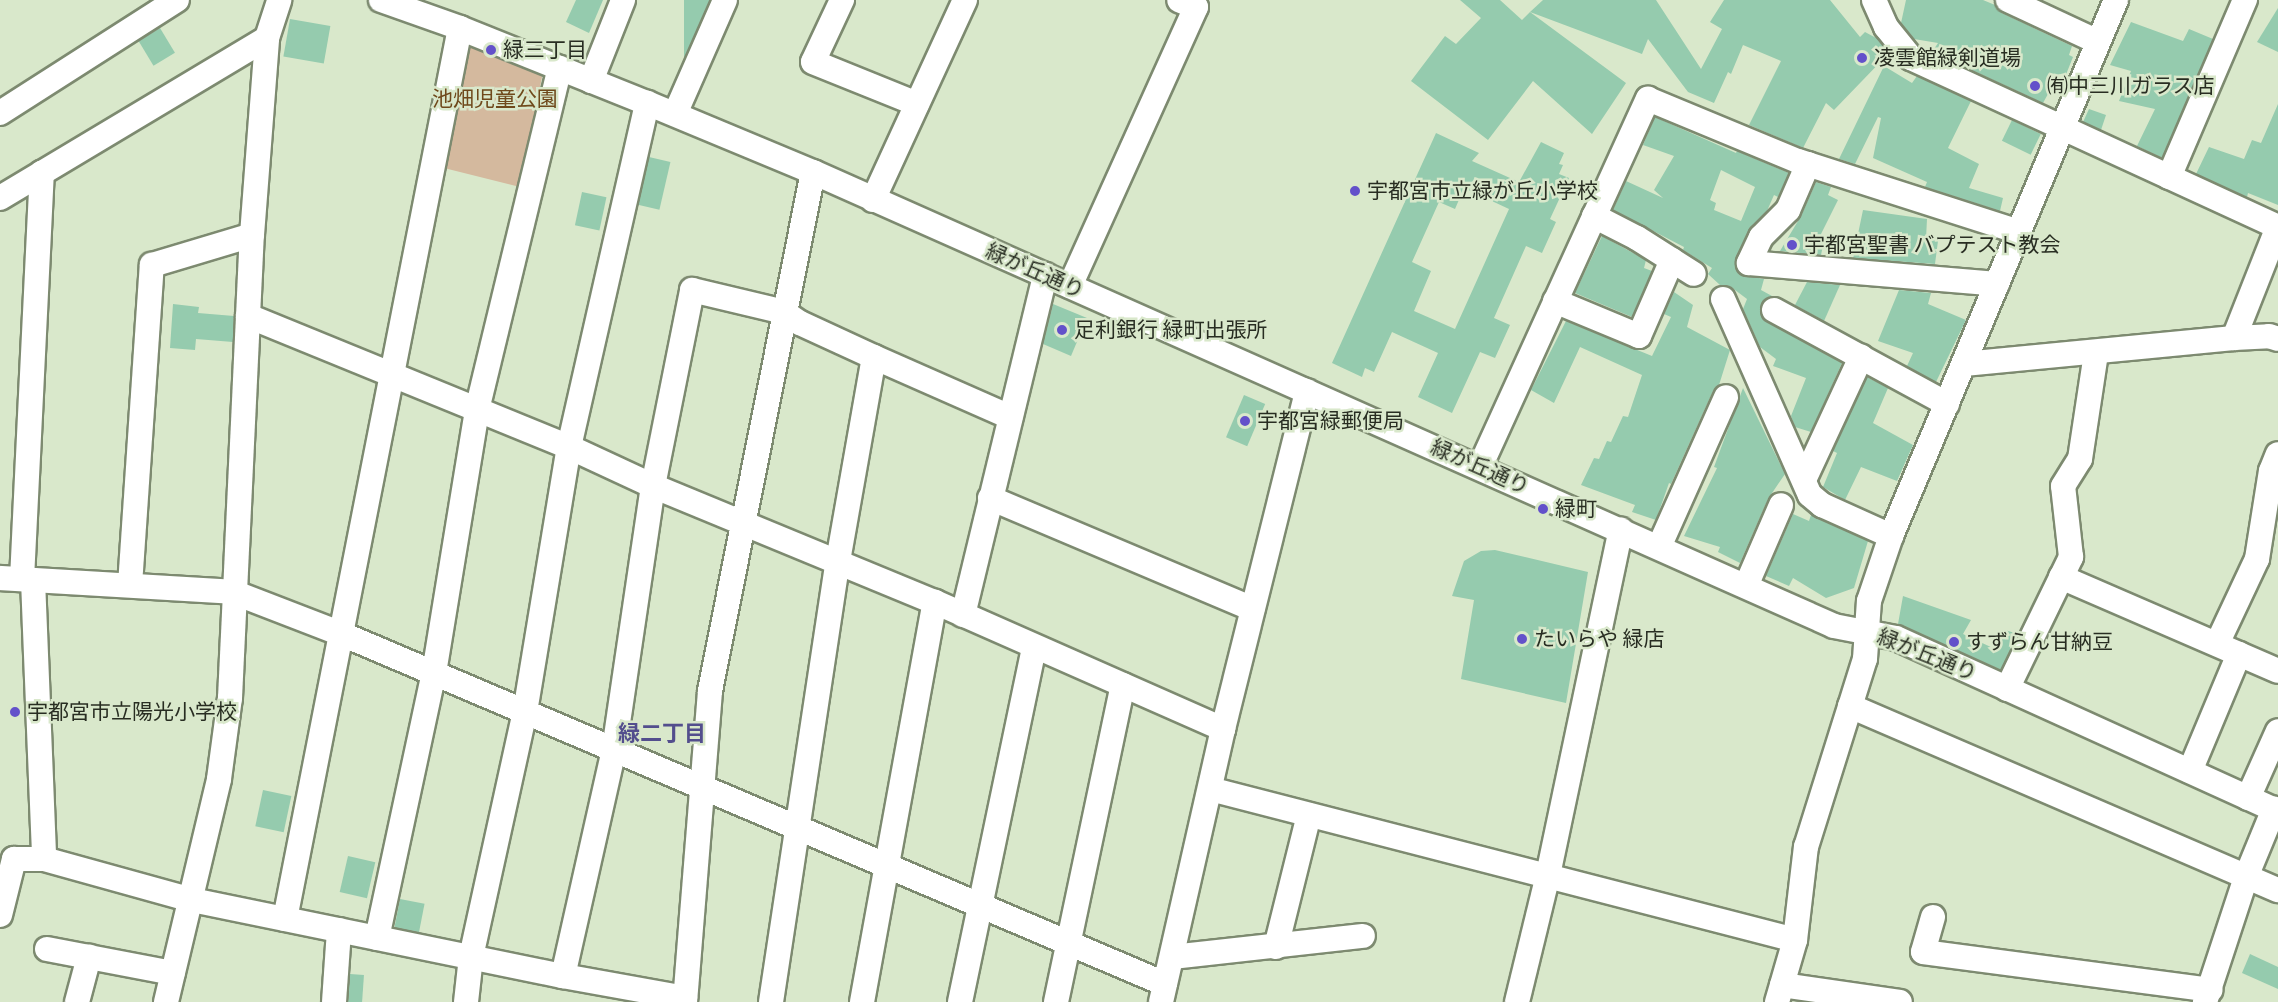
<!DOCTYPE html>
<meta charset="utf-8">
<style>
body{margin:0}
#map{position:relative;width:2278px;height:1002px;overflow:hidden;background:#d9e8cb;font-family:Signika,"Noto Sans JP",sans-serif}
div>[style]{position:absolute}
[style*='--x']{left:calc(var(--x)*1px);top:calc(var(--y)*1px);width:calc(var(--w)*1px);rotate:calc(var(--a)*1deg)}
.green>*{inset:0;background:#d4b99e}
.building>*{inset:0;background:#95cbae;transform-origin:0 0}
.roads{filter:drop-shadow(2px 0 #7d8a70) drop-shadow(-2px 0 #7d8a70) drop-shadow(0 2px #7d8a70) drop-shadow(0 -2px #7d8a70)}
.minor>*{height:24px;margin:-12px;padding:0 12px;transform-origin:12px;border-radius:12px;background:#fff}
.dots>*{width:16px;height:16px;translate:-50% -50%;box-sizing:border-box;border:3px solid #d9e8cb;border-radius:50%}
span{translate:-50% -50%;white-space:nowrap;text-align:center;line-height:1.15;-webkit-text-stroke:5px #d9e8cb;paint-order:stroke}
.poi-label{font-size:21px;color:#282d22}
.left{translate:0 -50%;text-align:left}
.park-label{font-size:21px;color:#6f491b}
.street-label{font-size:21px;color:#282d22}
.neighbourhood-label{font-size:22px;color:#534e8d;font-weight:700}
</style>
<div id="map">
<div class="green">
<i style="clip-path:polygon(464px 41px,543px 72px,520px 187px,440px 167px)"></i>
</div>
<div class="building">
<i style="clip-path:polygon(576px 0,603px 0,589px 33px,566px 22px)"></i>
<i style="left:684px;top:0;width:25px;height:68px"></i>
<i style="clip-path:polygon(1460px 0,1500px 0,1522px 20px,1530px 12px,1626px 83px,1592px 134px,1533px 81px,1488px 140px,1411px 81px,1445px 36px,1456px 44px,1481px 18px)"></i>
<i style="clip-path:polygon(1543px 0,1656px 0,1701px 69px,1722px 29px,1710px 22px,1724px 0,1830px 0,1860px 37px,1865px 32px,1878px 39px,1889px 53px,1834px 110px,1826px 103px,1803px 148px,1749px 125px,1781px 61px,1743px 45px,1731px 74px,1728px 72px,1714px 103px,1688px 92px,1648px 39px,1642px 54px,1530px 12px)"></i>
<i style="clip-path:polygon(1906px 0,1983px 0,1995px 5px,2002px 13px,2072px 46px,2069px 55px,2073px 57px,2065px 77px,2059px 74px,2043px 103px,1932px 52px,1938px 43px,1914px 39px,1901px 23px)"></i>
<i style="clip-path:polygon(2278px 8px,2278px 52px,2257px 42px)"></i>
<i style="left:290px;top:19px;width:41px;height:38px;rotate:10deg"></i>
<i style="clip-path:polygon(2131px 22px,2183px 41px,2189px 29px,2213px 39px,2162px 158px,2137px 146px,2155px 109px,2119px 101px,2131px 71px,2110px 65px)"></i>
<i style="left:160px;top:28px;width:29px;height:25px;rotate:59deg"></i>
<i style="clip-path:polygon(1884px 66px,1912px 83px,1917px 76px,1971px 101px,1948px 148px,1979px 164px,1969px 188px,2003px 198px,2000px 211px,1925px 187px,1927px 182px,1873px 158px,1881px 118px,1878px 117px,1855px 164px,1839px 159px)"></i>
<i style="clip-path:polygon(2278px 104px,2278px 205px,2248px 193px,2247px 197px,2196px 174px,2209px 147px,2244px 159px,2252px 140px,2261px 143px)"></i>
<i style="clip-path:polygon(2089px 109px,2106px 115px,2101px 130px,2083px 122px)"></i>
<i style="clip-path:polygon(evenodd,1655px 117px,1736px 153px,1737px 151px,1789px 173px,1778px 197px,1774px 195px,1767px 211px,1748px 231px,1735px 264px,1742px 275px,1764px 279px,1761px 290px,1772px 296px,1762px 303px,1760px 310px,1767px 322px,1842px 363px,1811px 432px,1795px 427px,1791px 416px,1806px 378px,1773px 366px,1776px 359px,1760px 347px,1743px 309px,1747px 299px,1731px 287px,1720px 285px,1708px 274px,1712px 268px,1683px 250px,1684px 247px,1613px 210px,1626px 181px,1663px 198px,1654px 190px,1674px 156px,1643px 145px,1655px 117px,1721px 170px,1755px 187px,1741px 221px,1714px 210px,1716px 203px,1710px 200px,1721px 170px)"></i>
<i style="left:2012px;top:120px;width:32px;height:23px;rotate:26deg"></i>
<i style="clip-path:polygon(evenodd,1436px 133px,1479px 153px,1472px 161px,1519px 182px,1541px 142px,1564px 153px,1559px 164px,1563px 165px,1559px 174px,1569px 178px,1550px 219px,1556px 222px,1542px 253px,1526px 246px,1494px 318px,1510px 325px,1495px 358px,1480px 352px,1452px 413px,1418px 397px,1438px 353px,1392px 332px,1374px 372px,1365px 368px,1362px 377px,1332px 363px,1436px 133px,1464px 188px,1509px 209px,1455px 329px,1414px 311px,1431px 271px,1412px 262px,1439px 202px,1455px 209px,1464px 188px)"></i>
<i style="left:649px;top:157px;width:22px;height:49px;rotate:13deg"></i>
<i style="clip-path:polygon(1816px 182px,1831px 187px,1828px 195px,1838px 200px,1820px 236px,1825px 236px,1821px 255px,1780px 251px,1801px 216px)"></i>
<i style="left:582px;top:192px;width:25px;height:34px;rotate:12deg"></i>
<i style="clip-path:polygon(1863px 210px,1927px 219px,1926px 239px,1938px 241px,1935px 264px,1853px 258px)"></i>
<i style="clip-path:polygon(1602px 236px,1646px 260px,1644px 268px,1652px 271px,1632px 317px,1575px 293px)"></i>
<i style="clip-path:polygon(1807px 282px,1840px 285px,1824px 321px,1795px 305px)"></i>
<i style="clip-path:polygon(1899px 290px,1931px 293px,1928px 304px,1966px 320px,1936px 382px,1907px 366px,1913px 353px,1878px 341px)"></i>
<i style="clip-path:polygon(1674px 292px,1693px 305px,1687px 327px,1730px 350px,1719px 385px,1713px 391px,1671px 484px,1669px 483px,1656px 520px,1632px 512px,1635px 505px,1581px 485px,1594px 458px,1599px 459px,1607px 441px,1611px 442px,1623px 416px,1628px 417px,1642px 375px,1580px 347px,1554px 403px,1531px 390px,1566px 321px,1652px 356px,1671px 317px,1664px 314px)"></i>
<i style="clip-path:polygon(173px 304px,199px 307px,198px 313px,234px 316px,233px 342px,196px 339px,195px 350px,170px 348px)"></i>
<i style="clip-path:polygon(1053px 304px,1087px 318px,1071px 356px,1043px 344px)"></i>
<i style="clip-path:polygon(1867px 377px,1888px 388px,1873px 423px,1913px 445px,1897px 481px,1861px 467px,1845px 500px,1823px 487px,1837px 453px,1833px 451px)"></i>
<i style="clip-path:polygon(1743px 388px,1785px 474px,1768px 499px,1740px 563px,1718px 552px,1720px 547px,1684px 536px,1717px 468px,1714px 467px)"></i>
<i style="left:1244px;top:395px;width:23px;height:46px;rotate:23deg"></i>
<i style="clip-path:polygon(1793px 514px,1809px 521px,1811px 515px,1868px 541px,1854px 588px,1826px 598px,1793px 578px,1789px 586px,1766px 576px)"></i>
<i style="clip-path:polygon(1495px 550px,1588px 572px,1566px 703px,1461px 679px,1474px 600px,1452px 596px,1464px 561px,1481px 551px)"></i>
<i style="clip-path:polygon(1903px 596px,1971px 620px,1963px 634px,1995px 649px,2005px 630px,2018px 634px,2001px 670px,1898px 624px)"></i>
<i style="left:263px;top:790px;width:29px;height:37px;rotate:12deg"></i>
<i style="left:348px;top:856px;width:28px;height:37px;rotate:13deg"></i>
<i style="left:400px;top:899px;width:25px;height:29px;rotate:11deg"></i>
<i style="clip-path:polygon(2250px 954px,2278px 967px,2278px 989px,2242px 973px)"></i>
<i style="left:350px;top:974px;width:14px;height:28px;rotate:4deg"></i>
</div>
<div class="roads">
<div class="minor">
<i style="--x:381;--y:0;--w:84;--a:19.5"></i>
<i style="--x:460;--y:28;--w:201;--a:21.9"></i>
<i style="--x:647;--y:103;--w:180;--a:22.6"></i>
<i style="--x:813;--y:172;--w:1117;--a:23.97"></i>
<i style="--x:1834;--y:626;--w:63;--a:11"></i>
<i style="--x:1896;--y:638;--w:419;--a:24.4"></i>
<i style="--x:842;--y:0;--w:68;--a:115.1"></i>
<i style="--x:813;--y:62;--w:112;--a:22"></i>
<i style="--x:1874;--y:0;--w:30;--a:66"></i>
<i style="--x:1886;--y:27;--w:40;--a:51"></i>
<i style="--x:1911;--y:58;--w:404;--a:24.7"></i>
<i style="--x:2008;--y:0;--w:99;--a:25"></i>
<i style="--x:591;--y:81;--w:87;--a:-68.4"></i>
<i style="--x:0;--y:113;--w:210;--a:-32.6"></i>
<i style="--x:675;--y:114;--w:124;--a:-66.3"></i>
<i style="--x:1808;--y:164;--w:50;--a:113.5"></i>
<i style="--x:1788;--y:210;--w:38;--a:135"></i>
<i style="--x:1761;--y:237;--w:29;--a:115"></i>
<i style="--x:1749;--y:263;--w:249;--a:4.8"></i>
<i style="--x:2169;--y:177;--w:193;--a:-66.8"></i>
<i style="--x:0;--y:198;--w:311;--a:-30.9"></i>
<i style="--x:873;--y:200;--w:220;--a:-65.3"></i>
<i style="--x:1594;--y:216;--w:48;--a:27.1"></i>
<i style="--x:1637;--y:238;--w:67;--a:32.3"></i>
<i style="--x:1070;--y:286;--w:306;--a:-65.7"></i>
<i style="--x:1196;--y:7;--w:18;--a:-158"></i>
<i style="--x:1723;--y:299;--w:214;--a:66.1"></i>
<i style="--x:1810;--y:495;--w:16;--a:40"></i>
<i style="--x:1822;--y:505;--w:76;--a:24.2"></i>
<i style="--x:1555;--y:301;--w:91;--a:22.6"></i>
<i style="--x:1639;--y:336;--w:83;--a:-66.5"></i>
<i style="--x:1774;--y:310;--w:197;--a:28.5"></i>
<i style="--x:248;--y:316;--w:347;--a:22.2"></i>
<i style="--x:569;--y:447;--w:93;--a:24.9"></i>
<i style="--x:653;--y:486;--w:305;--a:22.4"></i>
<i style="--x:935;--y:602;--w:315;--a:23.8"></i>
<i style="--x:2234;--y:338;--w:35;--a:-3"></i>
<i style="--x:2269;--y:336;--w:9;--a:18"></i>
<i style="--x:1964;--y:364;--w:271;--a:-5.5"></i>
<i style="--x:2234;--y:338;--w:119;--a:-68.4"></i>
<i style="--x:1480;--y:467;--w:405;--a:-65.5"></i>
<i style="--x:1648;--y:99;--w:162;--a:22.5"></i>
<i style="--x:1798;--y:161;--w:232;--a:17.8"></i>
<i style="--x:1804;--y:480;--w:136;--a:-65.1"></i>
<i style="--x:990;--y:498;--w:285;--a:22.9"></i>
<i style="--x:1659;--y:547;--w:164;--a:-65.9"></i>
<i style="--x:2061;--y:577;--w:236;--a:23.4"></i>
<i style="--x:0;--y:578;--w:233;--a:3.4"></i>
<i style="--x:233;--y:592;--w:117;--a:21.1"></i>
<i style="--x:342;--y:634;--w:894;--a:23.04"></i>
<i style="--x:22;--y:579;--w:407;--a:-87.2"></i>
<i style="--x:33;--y:580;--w:279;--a:87.7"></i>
<i style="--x:44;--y:859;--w:154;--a:15.5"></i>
<i style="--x:192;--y:900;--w:379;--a:11.6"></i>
<i style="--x:563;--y:976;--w:124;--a:10.2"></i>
<i style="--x:130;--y:585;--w:321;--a:-86.1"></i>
<i style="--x:152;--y:265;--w:104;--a:-16.7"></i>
<i style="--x:1746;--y:586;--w:88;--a:-66.6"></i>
<i style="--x:963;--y:615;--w:350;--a:-76.4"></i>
<i style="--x:2217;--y:644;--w:94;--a:-64.8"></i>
<i style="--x:2257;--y:559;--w:89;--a:-81"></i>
<i style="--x:2271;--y:471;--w:18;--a:-68"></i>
<i style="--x:2007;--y:689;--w:147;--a:-64.1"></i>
<i style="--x:2071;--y:557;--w:71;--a:-96.4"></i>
<i style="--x:2063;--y:486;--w:32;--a:-58"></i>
<i style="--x:2080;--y:459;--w:107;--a:-81.4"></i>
<i style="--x:1850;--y:706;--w:466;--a:23.3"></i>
<i style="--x:2190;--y:771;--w:127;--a:-67.3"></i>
<i style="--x:1210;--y:789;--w:604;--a:14.47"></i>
<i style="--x:2248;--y:798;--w:73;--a:-65.9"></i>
<i style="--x:0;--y:915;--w:58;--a:-76"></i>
<i style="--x:14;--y:859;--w:30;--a:0"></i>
<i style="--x:1933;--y:917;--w:36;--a:106"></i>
<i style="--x:1923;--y:952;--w:290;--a:7.5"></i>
<i style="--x:285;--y:919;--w:908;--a:-78.89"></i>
<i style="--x:377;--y:938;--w:271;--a:-77.9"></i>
<i style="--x:434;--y:673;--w:266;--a:-80.7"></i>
<i style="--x:477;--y:410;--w:352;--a:-76.4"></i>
<i style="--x:1276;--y:947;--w:136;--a:-76"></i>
<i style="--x:47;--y:949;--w:128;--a:10.8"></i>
<i style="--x:1172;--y:957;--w:192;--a:-6.3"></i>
<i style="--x:563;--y:976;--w:232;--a:-77.3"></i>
<i style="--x:614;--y:750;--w:267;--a:-81.6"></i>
<i style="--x:653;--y:486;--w:200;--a:-78.7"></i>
<i style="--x:692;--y:290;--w:95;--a:13.4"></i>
<i style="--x:784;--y:312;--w:19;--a:35"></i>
<i style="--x:800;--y:323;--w:81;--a:24.7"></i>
<i style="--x:874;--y:357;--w:149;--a:23.8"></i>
<i style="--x:1782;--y:985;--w:119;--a:8.2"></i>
<i style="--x:77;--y:1002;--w:47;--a:-75.1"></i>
<i style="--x:166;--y:1002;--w:229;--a:-76.6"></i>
<i style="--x:219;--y:779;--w:82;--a:-82.3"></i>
<i style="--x:230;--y:698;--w:464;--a:-87.3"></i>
<i style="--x:252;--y:235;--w:198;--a:-85.6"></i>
<i style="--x:267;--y:38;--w:40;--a:-72"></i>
<i style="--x:334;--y:1002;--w:72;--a:-86"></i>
<i style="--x:466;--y:1002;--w:45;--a:-83.7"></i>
<i style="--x:471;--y:957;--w:251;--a:-77.6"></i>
<i style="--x:525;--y:712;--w:269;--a:-80.6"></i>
<i style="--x:569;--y:447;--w:353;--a:-77.2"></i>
<i style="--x:685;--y:1002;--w:312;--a:-85.4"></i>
<i style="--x:710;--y:691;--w:529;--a:-78.78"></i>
<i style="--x:771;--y:1002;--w:446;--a:-81.4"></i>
<i style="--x:838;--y:561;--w:207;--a:-80"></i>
<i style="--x:862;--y:1002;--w:407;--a:-79.7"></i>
<i style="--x:960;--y:1002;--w:363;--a:-78.2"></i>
<i style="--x:1056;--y:1002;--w:324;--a:-78.1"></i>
<i style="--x:1161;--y:1002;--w:280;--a:-77.2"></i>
<i style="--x:1223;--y:729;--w:348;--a:-76"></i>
<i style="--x:1517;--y:1002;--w:131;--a:-76.3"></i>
<i style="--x:1548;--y:875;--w:353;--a:-78.1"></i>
<i style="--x:1777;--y:1002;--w:65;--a:-73.8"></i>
<i style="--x:1795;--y:940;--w:94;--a:-83.3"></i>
<i style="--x:1806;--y:847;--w:197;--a:-72.6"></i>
<i style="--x:1865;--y:659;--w:58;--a:-86.1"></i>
<i style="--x:1869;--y:601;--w:69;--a:-71.3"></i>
<i style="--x:1891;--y:536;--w:581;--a:-67.23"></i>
<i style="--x:2205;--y:1002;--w:132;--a:-71.8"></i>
<i style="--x:2246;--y:877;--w:74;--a:-67.6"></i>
</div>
</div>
<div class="dots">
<i style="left:491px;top:50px;background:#6351ca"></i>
<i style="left:1862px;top:58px;background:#6351ca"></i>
<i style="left:2035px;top:86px;background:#6351ca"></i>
<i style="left:1355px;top:191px;background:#6351ca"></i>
<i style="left:1792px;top:245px;background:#6351ca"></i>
<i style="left:1062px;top:330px;background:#6351ca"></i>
<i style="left:1245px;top:421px;background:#6351ca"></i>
<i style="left:1543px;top:509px;background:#6351ca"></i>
<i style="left:1522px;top:639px;background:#6351ca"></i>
<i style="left:1954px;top:642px;background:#6351ca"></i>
<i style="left:15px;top:712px;background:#6351ca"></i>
</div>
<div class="poi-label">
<span class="left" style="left:503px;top:50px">緑三丁目</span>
<span class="left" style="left:1874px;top:58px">凌雲館緑剣道場</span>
<span class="left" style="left:2047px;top:86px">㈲中三川ガラス店</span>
<span class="left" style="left:1367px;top:191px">宇都宮市立緑が丘小学校</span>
<span class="left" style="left:1804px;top:245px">宇都宮聖書 バプテスト教会</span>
<span class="left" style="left:1074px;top:330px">足利銀行 緑町出張所</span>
<span class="left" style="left:1257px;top:421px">宇都宮緑郵便局</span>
<span class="left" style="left:1555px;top:509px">緑町</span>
<span class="left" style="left:1534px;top:639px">たいらや 緑店</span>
<span class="left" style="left:1966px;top:642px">すずらん甘納豆</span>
<span class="left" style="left:27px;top:712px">宇都宮市立陽光小学校</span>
</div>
<div class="park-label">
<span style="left:495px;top:99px">池畑児童公園</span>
</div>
<div class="street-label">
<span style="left:1035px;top:271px;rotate:24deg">緑が丘通り</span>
<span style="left:1480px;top:467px;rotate:24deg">緑が丘通り</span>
<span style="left:1927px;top:655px;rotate:22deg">緑が丘通り</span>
</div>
<div class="neighbourhood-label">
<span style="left:662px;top:734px">緑二丁目</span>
</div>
</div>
